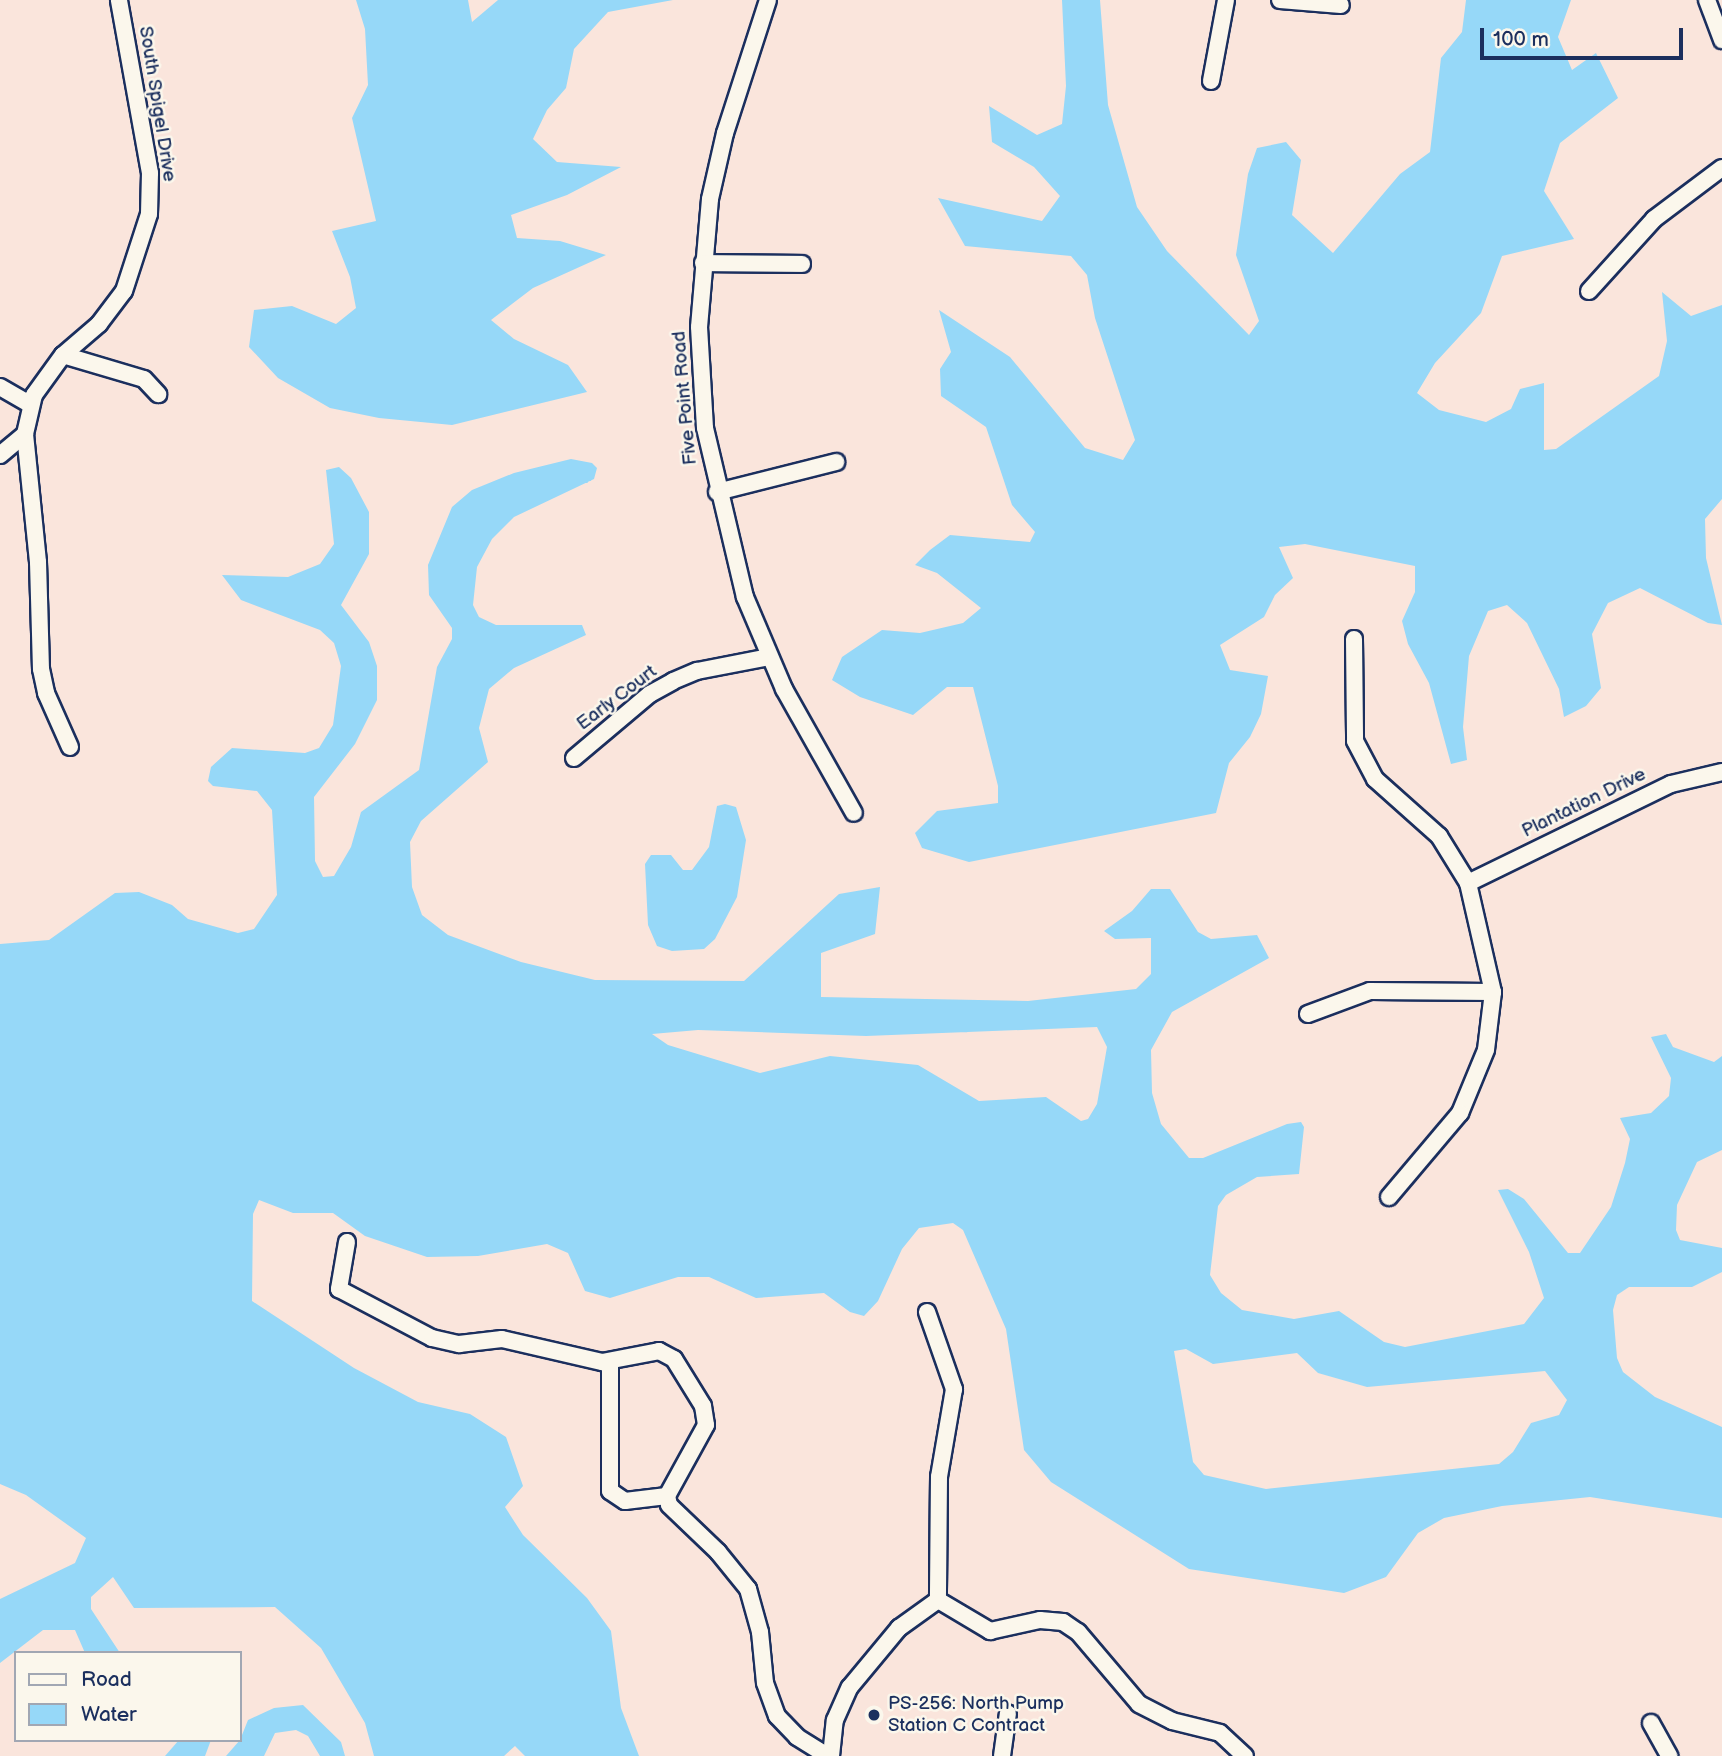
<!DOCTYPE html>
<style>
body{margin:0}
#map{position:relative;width:1722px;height:1756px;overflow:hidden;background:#fae5dc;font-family:"Balsamiq Sans",sans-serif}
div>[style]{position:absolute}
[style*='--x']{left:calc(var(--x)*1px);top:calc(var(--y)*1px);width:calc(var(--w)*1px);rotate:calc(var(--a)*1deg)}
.water>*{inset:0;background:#96d8f8}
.roads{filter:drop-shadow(2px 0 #1b2f5e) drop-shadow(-2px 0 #1b2f5e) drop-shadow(0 2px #1b2f5e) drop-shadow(0 -2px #1b2f5e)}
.street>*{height:16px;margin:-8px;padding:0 8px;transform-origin:8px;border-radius:8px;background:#fbf7ec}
.dots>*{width:19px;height:19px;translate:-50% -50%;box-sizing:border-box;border:4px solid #fbf7ec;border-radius:50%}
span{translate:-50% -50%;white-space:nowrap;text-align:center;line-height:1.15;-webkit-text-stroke:5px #fbf7ec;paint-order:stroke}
.street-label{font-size:19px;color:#1b2f5e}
.poi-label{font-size:19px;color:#1b2f5e}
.left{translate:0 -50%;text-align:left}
.legend{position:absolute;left:14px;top:1651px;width:228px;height:91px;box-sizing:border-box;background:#fbf7ec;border:2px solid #a1a7b3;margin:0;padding:9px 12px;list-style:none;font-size:21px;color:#1b2f5e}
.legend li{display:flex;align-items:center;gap:14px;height:35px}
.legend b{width:35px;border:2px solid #a1a7b3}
.scale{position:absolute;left:1480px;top:28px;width:203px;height:32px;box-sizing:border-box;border:4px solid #1b2f5e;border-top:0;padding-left:9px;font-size:21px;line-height:24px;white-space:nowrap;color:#1b2f5e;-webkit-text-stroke:5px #fbf7ec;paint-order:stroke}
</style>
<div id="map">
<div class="water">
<i style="clip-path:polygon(356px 0,468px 0,472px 22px,498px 0,673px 0,608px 12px,574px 49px,566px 88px,547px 110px,533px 139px,557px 162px,621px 167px,567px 195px,511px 215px,517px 238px,560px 241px,606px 255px,533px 288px,491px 320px,514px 339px,568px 365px,587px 392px,452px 425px,379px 418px,330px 408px,278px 378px,249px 347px,254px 310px,292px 306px,336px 324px,356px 308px,350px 277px,332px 231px,376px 221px,352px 118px,368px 85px,365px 29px)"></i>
<i style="clip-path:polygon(1062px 0,1100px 0,1108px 105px,1137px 207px,1167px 251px,1249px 335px,1259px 321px,1236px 255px,1248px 174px,1257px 148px,1286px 142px,1301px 160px,1292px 215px,1333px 253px,1400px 174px,1430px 152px,1441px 58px,1462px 32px,1466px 0,1571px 0,1558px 37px,1572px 70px,1596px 53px,1618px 98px,1560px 143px,1544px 191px,1574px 239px,1502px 256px,1481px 313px,1435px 363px,1417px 393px,1439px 410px,1486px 422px,1511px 409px,1520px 389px,1544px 383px,1544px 450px,1556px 449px,1659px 376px,1667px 341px,1662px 292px,1691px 316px,1722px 305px,1722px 499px,1705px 519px,1706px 558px,1722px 625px,1708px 623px,1640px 588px,1608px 603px,1592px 634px,1601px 688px,1586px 706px,1564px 717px,1559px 689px,1527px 623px,1507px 605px,1488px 611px,1469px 656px,1463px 727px,1467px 760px,1451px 764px,1429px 683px,1408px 644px,1402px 621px,1415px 592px,1415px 566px,1305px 544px,1279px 547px,1293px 578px,1275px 595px,1264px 617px,1220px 645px,1230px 670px,1268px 676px,1261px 714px,1250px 737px,1229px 763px,1216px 813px,969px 862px,922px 848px,915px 833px,937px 811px,998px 803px,998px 786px,973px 687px,947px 687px,913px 715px,860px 697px,832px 680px,842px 657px,882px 630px,920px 633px,963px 623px,981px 608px,937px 573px,915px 565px,930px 550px,950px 535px,1030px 542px,1035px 532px,1012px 505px,986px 427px,941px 396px,940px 369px,951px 352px,939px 310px,1010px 357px,1085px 448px,1123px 460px,1135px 440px,1095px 318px,1087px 275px,1071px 256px,965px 246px,938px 198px,1042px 221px,1060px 196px,1034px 167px,992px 142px,989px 106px,1037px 135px,1062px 124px,1066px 86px)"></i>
<i style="clip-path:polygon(evenodd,571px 459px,592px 463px,597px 468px,594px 479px,514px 517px,492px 539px,477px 567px,473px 605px,479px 617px,496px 625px,582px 625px,586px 635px,514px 668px,489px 689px,479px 728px,488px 762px,421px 821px,410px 842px,412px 887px,422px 915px,448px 935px,521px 962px,595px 980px,744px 981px,839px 894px,880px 887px,875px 934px,821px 953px,821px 997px,1028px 1001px,1136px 989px,1151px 974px,1151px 938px,1115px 939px,1104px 931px,1132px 911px,1151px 889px,1170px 889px,1198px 932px,1211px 939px,1257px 935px,1269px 958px,1172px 1012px,1151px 1050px,1152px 1093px,1161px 1124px,1189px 1158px,1203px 1158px,1287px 1124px,1301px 1122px,1304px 1127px,1299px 1174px,1257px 1177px,1226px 1195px,1218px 1206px,1210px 1275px,1221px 1293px,1242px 1310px,1294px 1319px,1339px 1311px,1384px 1342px,1405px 1347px,1524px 1324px,1544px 1298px,1529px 1252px,1498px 1190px,1508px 1189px,1524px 1199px,1568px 1253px,1580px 1253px,1611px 1207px,1625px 1163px,1630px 1139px,1620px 1118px,1651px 1113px,1669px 1096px,1671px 1078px,1651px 1037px,1666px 1034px,1673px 1047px,1714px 1062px,1722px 1056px,1722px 1150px,1697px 1162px,1677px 1205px,1676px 1230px,1680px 1240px,1722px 1248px,1722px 1272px,1692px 1287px,1629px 1287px,1617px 1295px,1613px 1310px,1617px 1358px,1623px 1372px,1655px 1397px,1722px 1427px,1722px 1518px,1590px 1497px,1502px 1506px,1444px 1518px,1418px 1533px,1386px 1577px,1344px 1593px,1189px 1569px,1051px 1482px,1024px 1450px,1006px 1329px,963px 1230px,953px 1223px,919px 1228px,902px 1249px,878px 1301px,864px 1316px,850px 1312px,824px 1293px,756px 1298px,709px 1277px,678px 1277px,610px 1298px,585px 1291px,568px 1253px,547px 1244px,478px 1256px,427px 1257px,365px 1236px,333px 1213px,293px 1213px,259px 1200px,253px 1214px,252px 1301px,354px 1368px,418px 1402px,470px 1414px,506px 1437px,523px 1486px,505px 1507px,523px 1535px,587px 1598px,611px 1631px,621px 1708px,639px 1756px,525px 1756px,515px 1746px,504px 1756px,374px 1756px,365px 1723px,321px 1648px,275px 1607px,134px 1608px,113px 1577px,91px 1597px,91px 1609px,120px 1653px,85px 1653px,75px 1630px,43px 1630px,0 1663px,0 1599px,75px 1563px,86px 1538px,26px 1495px,0 1484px,0 944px,49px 940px,115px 893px,139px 892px,172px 905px,188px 919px,238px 933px,254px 929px,277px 895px,272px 810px,257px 791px,213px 786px,208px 781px,211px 767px,232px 748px,305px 753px,319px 748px,333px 725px,341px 666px,334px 643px,320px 630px,241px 600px,222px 575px,288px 577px,320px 564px,334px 544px,326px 470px,339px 467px,351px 478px,369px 512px,369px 554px,341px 605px,369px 642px,377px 666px,377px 700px,355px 744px,314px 797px,315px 861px,323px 877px,334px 876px,351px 847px,361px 812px,419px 770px,437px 667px,452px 639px,452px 628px,429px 595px,428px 565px,452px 507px,472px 490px,514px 473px,571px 459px,1097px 1027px,1107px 1047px,1097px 1104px,1088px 1119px,1081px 1121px,1046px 1097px,979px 1101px,918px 1065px,830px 1056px,760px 1073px,668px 1045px,652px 1034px,698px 1030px,866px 1036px,1097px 1027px,571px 459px,1186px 1349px,1213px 1364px,1297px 1353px,1318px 1373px,1367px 1387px,1545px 1371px,1567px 1400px,1559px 1415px,1531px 1423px,1513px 1452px,1499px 1464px,1266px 1489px,1204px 1475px,1193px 1462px,1174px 1351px,1186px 1349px)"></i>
<i style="clip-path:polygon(725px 804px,736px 807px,746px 840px,737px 897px,715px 939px,704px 949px,672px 951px,657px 946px,648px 925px,645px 864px,651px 855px,671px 855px,683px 870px,692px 870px,709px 847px,717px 806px)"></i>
<i style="clip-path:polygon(303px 1705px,341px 1742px,345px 1756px,320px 1756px,308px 1736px,296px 1730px,275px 1733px,264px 1756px,226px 1756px,240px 1740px,248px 1720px,274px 1708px)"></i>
<i style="clip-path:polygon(179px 1740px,211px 1740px,205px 1756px,165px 1756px)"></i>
</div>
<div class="roads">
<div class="street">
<i style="--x:768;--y:0;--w:140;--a:107.9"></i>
<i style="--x:725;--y:133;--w:68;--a:102.8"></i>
<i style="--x:710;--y:199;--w:128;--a:94.9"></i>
<i style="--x:699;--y:327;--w:101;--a:86.6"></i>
<i style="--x:705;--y:428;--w:174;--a:76.7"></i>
<i style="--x:745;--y:597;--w:100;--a:67"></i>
<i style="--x:784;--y:689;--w:142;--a:60.6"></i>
<i style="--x:1280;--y:0;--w:61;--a:4.7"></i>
<i style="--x:1707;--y:0;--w:43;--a:69.4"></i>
<i style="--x:1211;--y:81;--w:82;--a:-79.5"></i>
<i style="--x:703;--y:263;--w:99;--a:0.6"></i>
<i style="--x:1589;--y:291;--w:97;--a:-47.9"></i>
<i style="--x:1654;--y:219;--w:85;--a:-36.9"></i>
<i style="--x:63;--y:355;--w:48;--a:-40.7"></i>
<i style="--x:99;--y:324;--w:41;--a:-52.9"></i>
<i style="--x:124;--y:291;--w:81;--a:-72"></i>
<i style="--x:149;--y:214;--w:41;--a:-88.6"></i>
<i style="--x:150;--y:173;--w:176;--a:-100.2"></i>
<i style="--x:0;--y:387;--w:34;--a:30"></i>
<i style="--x:25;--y:434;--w:129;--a:84.2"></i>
<i style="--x:38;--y:562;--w:107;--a:88.4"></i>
<i style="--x:41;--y:669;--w:25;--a:78"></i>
<i style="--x:46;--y:693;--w:59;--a:66"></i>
<i style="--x:0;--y:455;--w:33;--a:-40"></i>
<i style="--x:25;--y:434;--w:40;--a:-77"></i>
<i style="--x:34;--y:395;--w:49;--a:-54.1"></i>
<i style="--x:63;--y:355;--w:84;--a:16.5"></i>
<i style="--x:144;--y:379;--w:21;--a:47"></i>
<i style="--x:717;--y:492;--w:123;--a:-14.1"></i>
<i style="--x:1354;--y:639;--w:102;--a:89.4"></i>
<i style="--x:1355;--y:741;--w:43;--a:62.2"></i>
<i style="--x:1375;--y:779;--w:86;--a:41.7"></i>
<i style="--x:1439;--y:836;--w:55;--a:58.3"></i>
<i style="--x:1468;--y:883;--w:112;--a:77.1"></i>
<i style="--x:1493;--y:992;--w:58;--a:96.9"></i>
<i style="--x:1486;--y:1050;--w:68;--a:112.4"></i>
<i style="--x:1460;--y:1113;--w:110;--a:130.2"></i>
<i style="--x:574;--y:758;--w:99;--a:-40.1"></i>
<i style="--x:650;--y:694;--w:26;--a:-29"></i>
<i style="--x:673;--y:681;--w:26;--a:-23"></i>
<i style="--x:697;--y:671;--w:73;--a:-11"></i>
<i style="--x:1468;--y:883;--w:226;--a:-26"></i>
<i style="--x:1671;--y:784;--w:52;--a:-13.2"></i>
<i style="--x:1308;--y:1014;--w:66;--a:-20.4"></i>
<i style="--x:1370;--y:991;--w:123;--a:0.5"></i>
<i style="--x:347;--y:1242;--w:48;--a:99.7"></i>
<i style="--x:339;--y:1289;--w:105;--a:27.8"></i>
<i style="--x:432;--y:1338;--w:28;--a:13"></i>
<i style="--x:459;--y:1344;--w:43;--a:-6.6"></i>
<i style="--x:502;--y:1339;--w:103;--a:13"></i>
<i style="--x:602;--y:1362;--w:58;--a:-10.9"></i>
<i style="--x:659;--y:1351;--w:17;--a:28"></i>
<i style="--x:674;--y:1359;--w:55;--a:58.3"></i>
<i style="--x:703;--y:1406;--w:19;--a:81"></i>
<i style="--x:706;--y:1425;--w:81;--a:118.8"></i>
<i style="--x:927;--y:1312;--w:82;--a:70.7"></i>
<i style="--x:954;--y:1389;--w:89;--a:99.7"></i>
<i style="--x:939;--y:1477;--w:123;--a:90.5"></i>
<i style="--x:610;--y:1362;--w:129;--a:90"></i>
<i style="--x:610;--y:1491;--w:18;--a:34"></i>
<i style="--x:625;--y:1501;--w:42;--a:-6.8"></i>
<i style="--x:667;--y:1496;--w:9;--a:77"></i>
<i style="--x:669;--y:1505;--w:68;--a:43.8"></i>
<i style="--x:718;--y:1552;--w:48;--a:51"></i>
<i style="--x:748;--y:1589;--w:45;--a:74.4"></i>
<i style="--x:760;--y:1632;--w:51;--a:84.4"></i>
<i style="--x:765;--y:1683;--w:35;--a:70"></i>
<i style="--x:777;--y:1716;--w:29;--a:46"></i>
<i style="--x:797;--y:1737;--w:36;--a:32"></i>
<i style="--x:938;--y:1600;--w:61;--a:30.8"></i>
<i style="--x:990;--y:1631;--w:51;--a:-12.4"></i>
<i style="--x:1040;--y:1620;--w:23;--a:5"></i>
<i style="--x:1063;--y:1622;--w:18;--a:34"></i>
<i style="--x:1078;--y:1632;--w:94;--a:49.7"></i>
<i style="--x:1139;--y:1704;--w:37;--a:27"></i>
<i style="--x:1172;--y:1721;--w:49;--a:14"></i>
<i style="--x:1220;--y:1733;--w:34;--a:43"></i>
<i style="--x:1651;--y:1723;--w:38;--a:61"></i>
<i style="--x:831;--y:1756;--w:36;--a:-84"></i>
<i style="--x:835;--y:1720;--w:36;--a:-66"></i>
<i style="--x:850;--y:1687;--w:77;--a:-50.3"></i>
<i style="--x:899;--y:1628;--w:48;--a:-35.7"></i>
<i style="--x:1002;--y:1756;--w:43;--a:-82.1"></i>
</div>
</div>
<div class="dots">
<i style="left:874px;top:1715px;background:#1b2f5e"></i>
</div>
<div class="street-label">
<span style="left:157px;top:104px;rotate:81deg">South Spigel Drive</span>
<span style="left:685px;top:398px;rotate:-95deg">Five Point Road</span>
<span style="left:617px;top:698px;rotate:-37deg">Early Court</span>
<span style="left:1584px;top:803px;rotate:-26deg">Plantation Drive</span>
</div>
<div class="poi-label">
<span class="left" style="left:888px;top:1715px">PS-256: North Pump<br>Station C Contract</span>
</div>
<ul class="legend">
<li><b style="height:9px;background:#fbf7ec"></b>Road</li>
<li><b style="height:19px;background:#96d8f8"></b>Water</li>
</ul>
<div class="scale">100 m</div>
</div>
